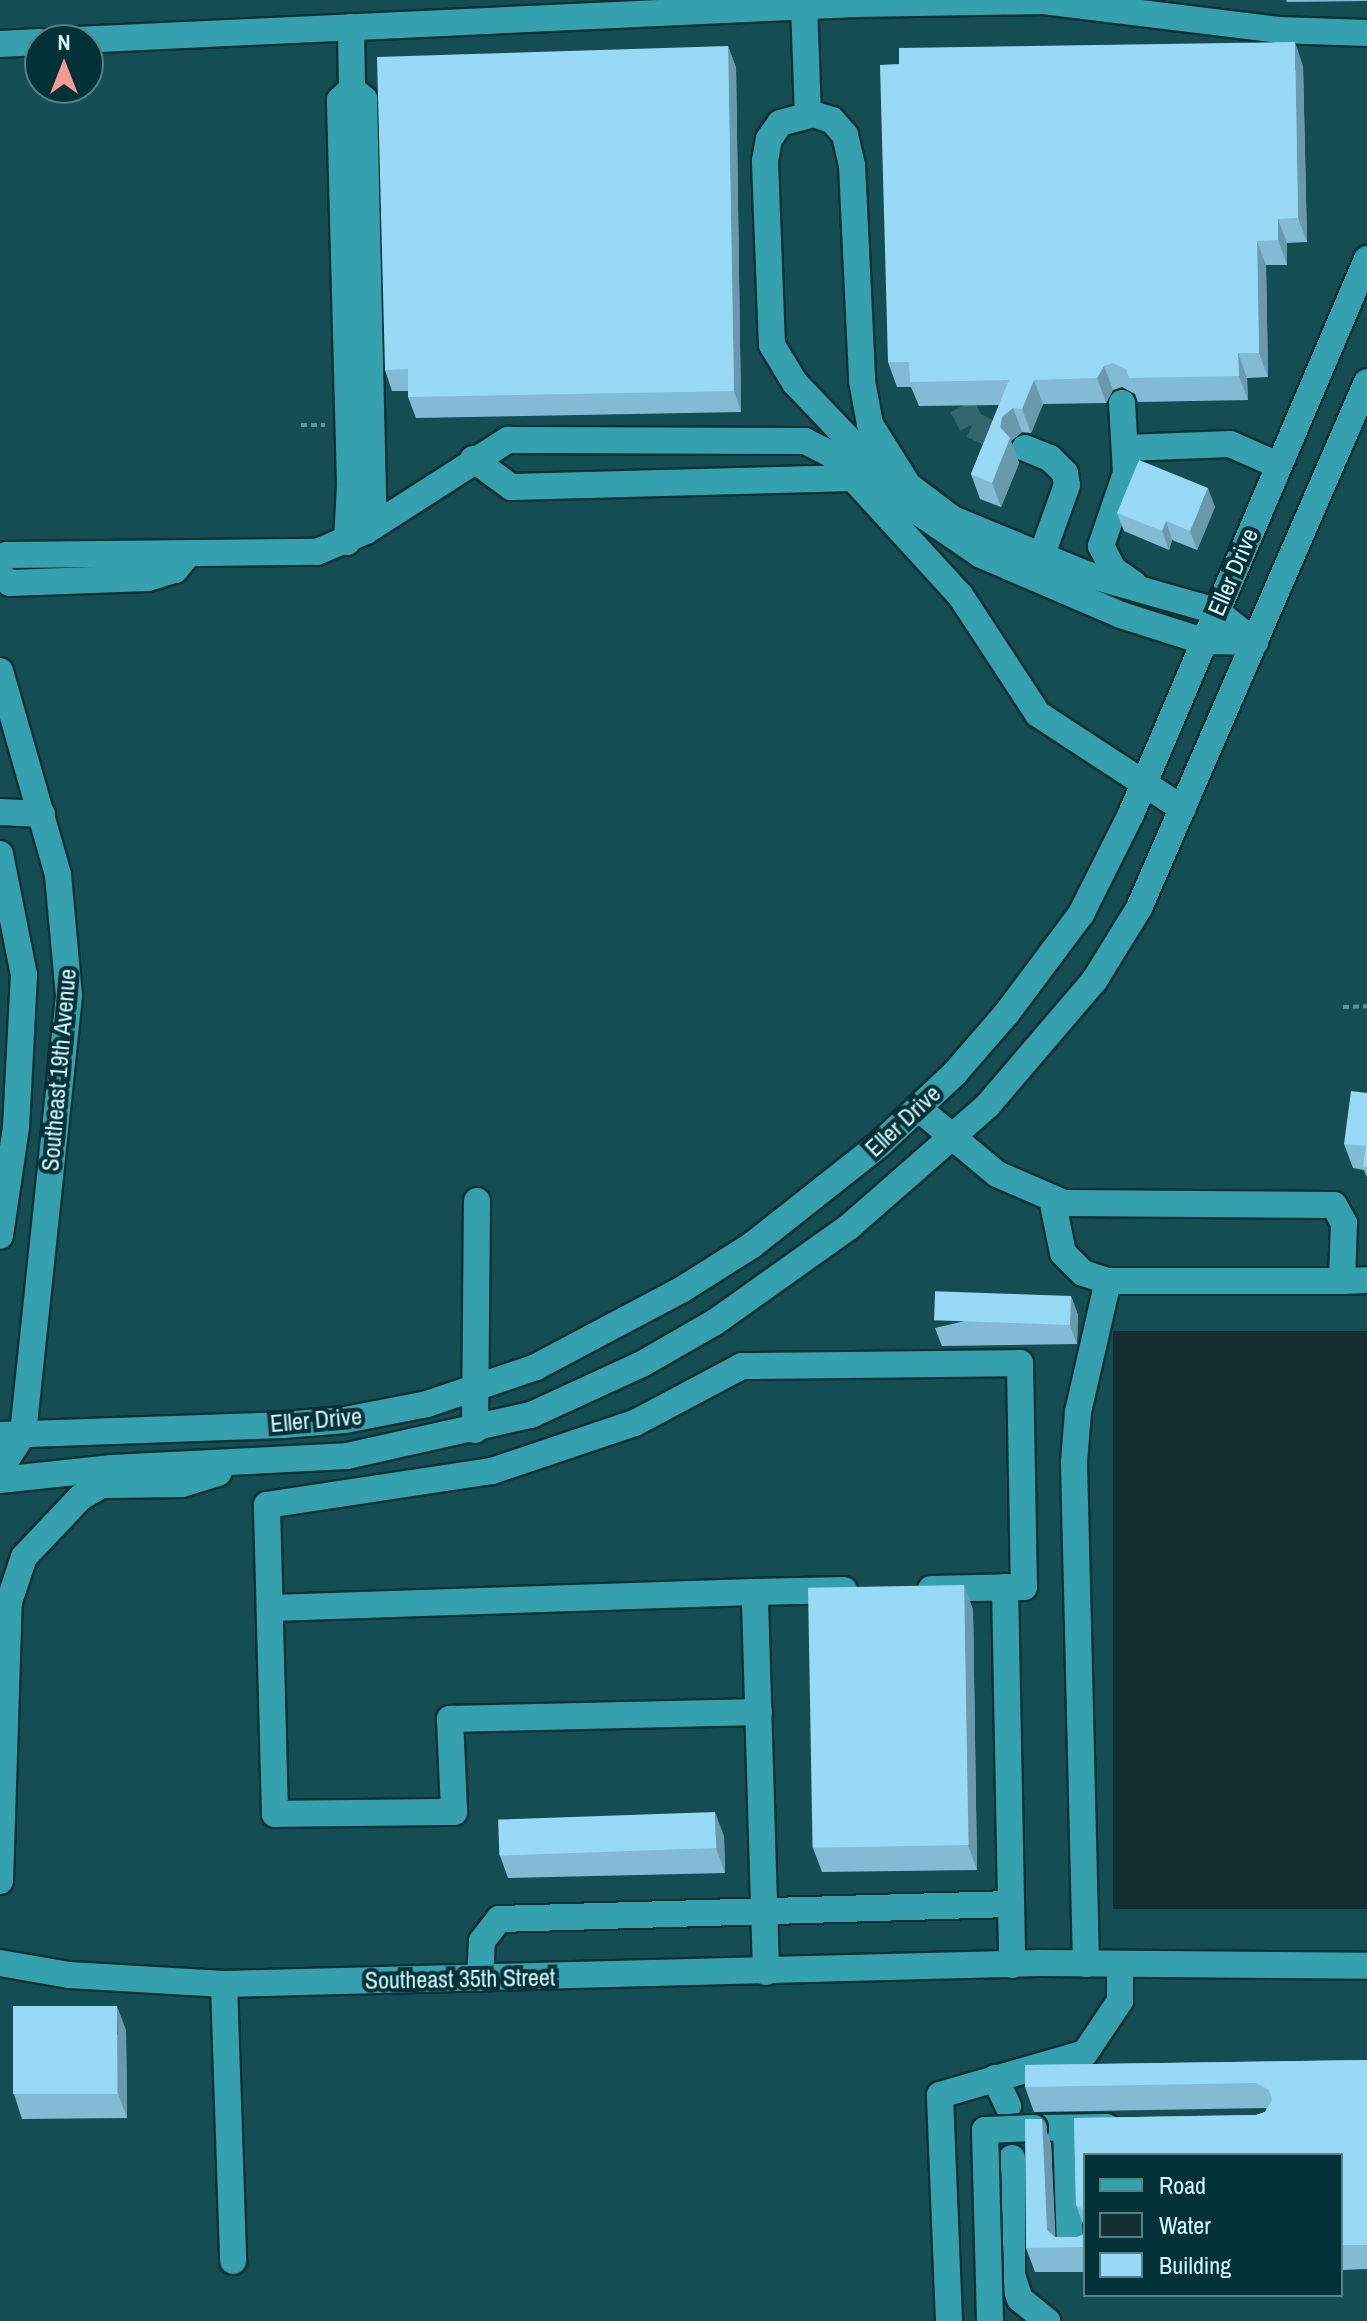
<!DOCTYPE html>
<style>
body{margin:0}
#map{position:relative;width:1367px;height:2321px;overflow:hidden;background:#144d54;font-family:"Archivo Narrow",sans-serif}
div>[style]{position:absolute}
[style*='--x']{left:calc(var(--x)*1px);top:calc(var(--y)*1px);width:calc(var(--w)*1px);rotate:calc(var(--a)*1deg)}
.water>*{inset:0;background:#142e31;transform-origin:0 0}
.minor-tunnel>*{height:26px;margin-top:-13px;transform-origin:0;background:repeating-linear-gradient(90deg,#31676d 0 26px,transparent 0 39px)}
.path>*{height:4px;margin-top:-2px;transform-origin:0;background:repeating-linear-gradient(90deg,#619298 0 6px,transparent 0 10px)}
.roads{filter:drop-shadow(2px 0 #0f3034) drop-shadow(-2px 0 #0f3034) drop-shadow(0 2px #0f3034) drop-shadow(0 -2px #0f3034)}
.minor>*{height:26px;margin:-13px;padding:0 13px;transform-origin:13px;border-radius:13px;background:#36a1ae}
.bridges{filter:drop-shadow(2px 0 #0f3034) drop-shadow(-2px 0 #0f3034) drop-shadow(0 2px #0f3034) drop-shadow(0 -2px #0f3034)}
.minor-bridge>*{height:26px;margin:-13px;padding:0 13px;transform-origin:13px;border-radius:13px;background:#36a1ae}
.wall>*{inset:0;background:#83bbd4}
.shaded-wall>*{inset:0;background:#6a99ac}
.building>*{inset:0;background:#98daf6;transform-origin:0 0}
span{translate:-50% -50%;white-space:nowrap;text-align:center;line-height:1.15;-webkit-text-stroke:8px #023137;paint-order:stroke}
.street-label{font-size:24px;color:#d3f8fd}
.legend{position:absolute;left:1083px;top:2153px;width:260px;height:144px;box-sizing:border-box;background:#023137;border:2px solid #568186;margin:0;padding:10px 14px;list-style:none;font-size:24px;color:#d3f8fd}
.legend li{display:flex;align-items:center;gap:16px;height:40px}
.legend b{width:40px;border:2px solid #568186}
.north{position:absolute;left:24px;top:24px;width:80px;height:80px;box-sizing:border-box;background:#023137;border:2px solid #568186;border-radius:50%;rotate:0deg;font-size:22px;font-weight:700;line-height:32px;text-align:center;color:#d3f8fd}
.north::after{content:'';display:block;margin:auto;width:28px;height:36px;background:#f59c92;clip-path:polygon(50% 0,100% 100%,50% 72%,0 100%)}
</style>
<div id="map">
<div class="water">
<i style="left:1367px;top:1331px;width:578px;height:254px;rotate:90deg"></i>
</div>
<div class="minor-tunnel">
<i style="--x:962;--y:406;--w:21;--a:62"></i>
<i style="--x:972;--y:425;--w:55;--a:23.7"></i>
</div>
<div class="path">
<i style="--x:301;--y:425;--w:24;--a:0"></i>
<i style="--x:1343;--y:1007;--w:24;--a:-2"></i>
</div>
<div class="roads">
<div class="minor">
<i style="--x:804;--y:6;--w:108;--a:87.9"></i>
<i style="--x:351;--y:27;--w:62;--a:89.1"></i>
<i style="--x:77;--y:40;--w:779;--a:-2.65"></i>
<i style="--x:855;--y:4;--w:188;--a:-0.9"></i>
<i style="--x:1043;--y:1;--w:237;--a:7"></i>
<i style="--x:1278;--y:30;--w:89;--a:1.9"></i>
<i style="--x:0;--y:44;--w:40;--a:-2.9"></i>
<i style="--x:813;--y:114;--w:20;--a:18"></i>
<i style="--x:832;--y:120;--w:20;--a:49"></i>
<i style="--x:845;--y:135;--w:31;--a:77"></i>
<i style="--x:852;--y:165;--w:216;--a:87.3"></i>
<i style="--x:862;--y:381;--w:44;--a:79.5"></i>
<i style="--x:870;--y:424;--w:72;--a:58.1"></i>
<i style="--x:908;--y:485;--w:56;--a:37.1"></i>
<i style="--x:953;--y:519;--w:144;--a:22.5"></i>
<i style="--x:1086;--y:574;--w:135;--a:15.9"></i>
<i style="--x:1216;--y:611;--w:50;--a:38.5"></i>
<i style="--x:1255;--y:642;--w:52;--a:-178.9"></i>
<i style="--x:1203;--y:641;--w:86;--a:-162.4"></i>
<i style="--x:1121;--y:615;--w:152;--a:-156.8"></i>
<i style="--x:981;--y:555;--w:76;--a:-145.7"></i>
<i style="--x:918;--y:512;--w:178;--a:-133.6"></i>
<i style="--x:795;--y:383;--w:44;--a:-121.2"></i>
<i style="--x:772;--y:345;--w:184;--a:-92.2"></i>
<i style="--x:765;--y:161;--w:22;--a:-80"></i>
<i style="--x:769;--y:139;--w:19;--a:-55"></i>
<i style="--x:780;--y:123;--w:34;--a:-15"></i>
<i style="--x:1122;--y:403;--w:70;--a:86.7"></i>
<i style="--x:1126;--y:473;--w:77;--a:108.9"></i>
<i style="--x:1101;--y:546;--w:27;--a:62"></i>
<i style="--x:1114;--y:570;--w:24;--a:35"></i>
<i style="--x:1025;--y:448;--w:27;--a:22"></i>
<i style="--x:1050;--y:458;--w:21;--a:45"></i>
<i style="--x:1065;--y:473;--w:12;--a:81"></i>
<i style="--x:1067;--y:485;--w:68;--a:109.8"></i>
<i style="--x:1044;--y:549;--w:24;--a:73"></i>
<i style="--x:1126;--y:448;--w:104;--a:-2.2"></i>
<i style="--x:1230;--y:444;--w:52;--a:23.6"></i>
<i style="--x:473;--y:459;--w:47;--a:36.4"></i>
<i style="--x:511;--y:487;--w:342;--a:-1.5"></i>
<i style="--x:347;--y:542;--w:58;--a:-87"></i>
<i style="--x:350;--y:484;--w:384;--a:-91.5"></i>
<i style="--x:340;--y:100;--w:16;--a:-43"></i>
<i style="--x:352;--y:89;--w:16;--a:40"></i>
<i style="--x:364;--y:99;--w:427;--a:88.7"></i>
<i style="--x:0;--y:563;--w:11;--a:-49"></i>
<i style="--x:7;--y:555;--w:310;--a:-0.6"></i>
<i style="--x:317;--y:552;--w:53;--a:-23.2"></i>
<i style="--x:366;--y:531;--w:169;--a:-32.7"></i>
<i style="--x:508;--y:440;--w:297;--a:0.2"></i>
<i style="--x:805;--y:441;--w:30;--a:27"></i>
<i style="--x:832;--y:455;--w:190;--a:47.6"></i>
<i style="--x:960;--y:595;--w:142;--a:56.8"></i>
<i style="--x:1038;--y:714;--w:173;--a:33.2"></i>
<i style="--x:0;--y:576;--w:12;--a:35"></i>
<i style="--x:10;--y:583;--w:138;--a:-2.1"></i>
<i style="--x:148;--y:578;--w:28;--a:-17"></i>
<i style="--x:175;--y:570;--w:19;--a:-51"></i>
<i style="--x:0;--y:671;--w:212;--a:74.1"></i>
<i style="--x:58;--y:875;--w:121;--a:84.8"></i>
<i style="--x:69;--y:996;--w:440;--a:96"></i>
<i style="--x:23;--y:1434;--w:42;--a:123.3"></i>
<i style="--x:0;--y:812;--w:42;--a:2.7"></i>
<i style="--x:0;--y:854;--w:123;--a:78.8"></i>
<i style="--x:24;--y:975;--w:152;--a:93"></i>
<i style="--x:16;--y:1127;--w:110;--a:98.4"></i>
<i style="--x:918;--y:1108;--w:103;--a:39.9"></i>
<i style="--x:997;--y:1174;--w:73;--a:23.4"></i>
<i style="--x:1064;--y:1203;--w:270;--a:0.4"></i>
<i style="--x:1334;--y:1205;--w:21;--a:61"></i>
<i style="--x:1344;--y:1223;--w:58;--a:92"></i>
<i style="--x:1342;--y:1281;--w:25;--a:-2"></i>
<i style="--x:1052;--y:1199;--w:55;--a:78.5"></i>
<i style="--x:1063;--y:1253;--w:28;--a:45"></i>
<i style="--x:1083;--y:1273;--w:26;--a:18"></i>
<i style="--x:1108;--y:1281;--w:234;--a:0"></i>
<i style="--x:475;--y:1430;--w:229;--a:-89.5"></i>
<i style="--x:0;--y:1435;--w:283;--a:-2"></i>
<i style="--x:283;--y:1425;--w:62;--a:-4.6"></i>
<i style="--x:345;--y:1420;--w:84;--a:-11"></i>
<i style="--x:427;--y:1404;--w:115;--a:-18.7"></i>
<i style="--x:536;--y:1367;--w:164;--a:-28"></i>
<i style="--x:681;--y:1290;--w:83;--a:-32.2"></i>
<i style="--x:751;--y:1246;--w:164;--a:-38.3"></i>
<i style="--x:880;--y:1144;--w:103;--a:-43.4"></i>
<i style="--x:955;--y:1073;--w:79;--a:-49.1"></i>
<i style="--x:1007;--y:1013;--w:124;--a:-53.2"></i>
<i style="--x:1081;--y:914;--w:112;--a:-63.4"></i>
<i style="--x:1131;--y:814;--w:603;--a:-66.96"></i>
<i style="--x:0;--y:1480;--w:113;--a:-6.1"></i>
<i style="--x:112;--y:1468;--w:235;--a:-2.9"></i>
<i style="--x:347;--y:1456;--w:189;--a:-12.6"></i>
<i style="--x:531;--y:1415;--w:122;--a:-24.7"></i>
<i style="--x:642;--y:1364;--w:84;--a:-29.9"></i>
<i style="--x:715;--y:1322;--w:166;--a:-35.4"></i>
<i style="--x:850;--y:1226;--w:184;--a:-41.2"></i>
<i style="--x:988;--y:1105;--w:163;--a:-49.5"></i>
<i style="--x:1094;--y:981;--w:86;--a:-58.3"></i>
<i style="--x:1139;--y:908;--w:573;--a:-66.57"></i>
<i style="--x:1005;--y:1587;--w:378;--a:88.9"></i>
<i style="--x:270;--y:1608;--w:485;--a:-1.9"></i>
<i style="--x:759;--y:1712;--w:309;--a:178.7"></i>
<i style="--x:450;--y:1719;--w:93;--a:87.5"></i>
<i style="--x:454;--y:1812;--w:179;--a:179.4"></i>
<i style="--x:275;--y:1814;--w:309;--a:-91.5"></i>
<i style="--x:267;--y:1505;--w:228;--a:-8.6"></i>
<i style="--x:492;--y:1471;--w:151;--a:-18.6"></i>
<i style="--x:635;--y:1423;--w:121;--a:-28"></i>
<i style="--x:742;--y:1366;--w:278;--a:-0.6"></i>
<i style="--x:1020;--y:1363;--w:224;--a:89"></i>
<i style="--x:1024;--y:1587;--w:93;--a:178.8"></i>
<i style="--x:0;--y:1881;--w:279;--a:-88.2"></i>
<i style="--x:9;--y:1602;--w:47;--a:-71.6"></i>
<i style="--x:24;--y:1557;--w:83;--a:-46.5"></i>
<i style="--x:81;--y:1497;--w:24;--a:-30"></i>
<i style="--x:102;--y:1485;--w:80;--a:-0.7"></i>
<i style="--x:182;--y:1484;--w:38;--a:-17"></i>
<i style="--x:0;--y:1963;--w:70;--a:9.9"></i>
<i style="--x:69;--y:1975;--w:155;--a:3.3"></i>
<i style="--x:224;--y:1984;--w:816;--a:-1.47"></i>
<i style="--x:1040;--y:1963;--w:327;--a:0.5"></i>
<i style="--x:1086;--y:1964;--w:502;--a:-91.37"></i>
<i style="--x:1074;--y:1462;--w:50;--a:-85.4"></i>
<i style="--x:1078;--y:1412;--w:134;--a:-77.1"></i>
<i style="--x:766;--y:1972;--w:380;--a:-91.7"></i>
<i style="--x:755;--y:1592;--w:89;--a:-1.3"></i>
<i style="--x:480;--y:1978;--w:37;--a:-87"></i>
<i style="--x:482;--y:1941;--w:28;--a:-52"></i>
<i style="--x:499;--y:1919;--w:512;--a:-1.68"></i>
<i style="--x:224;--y:1984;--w:277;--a:88.1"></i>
<i style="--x:995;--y:2078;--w:31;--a:65"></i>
<i style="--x:1034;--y:2128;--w:73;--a:-0.8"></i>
<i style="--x:1066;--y:2128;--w:119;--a:88.1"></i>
<i style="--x:1070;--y:2247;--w:15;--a:-4"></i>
<i style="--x:1012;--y:2158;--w:117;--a:90"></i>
<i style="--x:1012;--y:2275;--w:25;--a:72"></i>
<i style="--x:1020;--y:2299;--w:35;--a:39"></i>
<i style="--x:949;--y:2321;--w:226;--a:-92.3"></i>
<i style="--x:940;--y:2095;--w:151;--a:-16.2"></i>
<i style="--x:1085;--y:2053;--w:63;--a:-56.1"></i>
<i style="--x:1120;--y:2001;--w:37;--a:-90"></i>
</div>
</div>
<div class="bridges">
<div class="minor-bridge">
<i style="--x:990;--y:2321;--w:191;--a:-91.5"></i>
<i style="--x:985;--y:2130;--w:49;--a:-2.3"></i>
</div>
</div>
<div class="wall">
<i style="clip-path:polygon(1286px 0,1367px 0,1367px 1px,1287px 2px)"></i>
<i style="clip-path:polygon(728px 46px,736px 68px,741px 412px,416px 418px,408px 397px,408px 391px,392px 391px,385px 370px)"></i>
<i style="clip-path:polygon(1303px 66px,1307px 242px,1287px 243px,1287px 265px,1266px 265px,1268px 377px,1247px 378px,1248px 400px,1138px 402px,1135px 394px,1122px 387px,1113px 390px,1106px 403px,1043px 404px,1031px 433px,1022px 432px,1011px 441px,1019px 463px,1001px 507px,980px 499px,971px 474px,999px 405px,919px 406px,911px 387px,897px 387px,888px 362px)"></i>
<i style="clip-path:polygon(1215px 507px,1197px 550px,1172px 540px,1169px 550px,1124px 531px,1117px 513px)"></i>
<i style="clip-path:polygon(1367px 1093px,1367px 1178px,1364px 1170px,1353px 1168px,1344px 1144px)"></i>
<i style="clip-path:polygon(1071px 1296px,1078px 1315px,1077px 1344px,942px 1346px,935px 1328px)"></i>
<i style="clip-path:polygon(964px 1585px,973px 1610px,977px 1870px,822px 1872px,813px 1848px)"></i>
<i style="clip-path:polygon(724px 1836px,725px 1873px,508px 1878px,499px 1853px)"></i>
<i style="clip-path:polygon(126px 2030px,127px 2118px,22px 2119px,14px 2094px)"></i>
<i style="clip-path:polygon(1367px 2060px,1367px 2269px,1341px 2270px,1341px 2155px,1085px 2155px,1085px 2229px,1076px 2205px,1074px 2118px,1256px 2115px,1265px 2112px,1267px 2109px,1265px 2108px,1034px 2112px,1025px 2087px,1025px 2065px)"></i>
<i style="clip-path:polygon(1042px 2119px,1051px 2144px,1055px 2237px,1077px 2237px,1085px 2234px,1085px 2272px,1035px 2272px,1026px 2248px)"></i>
</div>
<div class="shaded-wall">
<i style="clip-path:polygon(1295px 42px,1303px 66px,1307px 242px,1298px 218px)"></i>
<i style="clip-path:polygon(728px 46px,736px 68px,741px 412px,734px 391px)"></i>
<i style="clip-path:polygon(1278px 219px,1287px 243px,1287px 265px,1278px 240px)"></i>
<i style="clip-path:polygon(1257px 241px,1266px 265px,1268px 377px,1259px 353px)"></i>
<i style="clip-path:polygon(1238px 353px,1247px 378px,1248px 400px,1239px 376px)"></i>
<i style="clip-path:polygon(1104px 366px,1113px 390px,1106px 403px,1097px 378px)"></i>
<i style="clip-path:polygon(1034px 380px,1043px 404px,1031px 433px,1022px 409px)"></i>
<i style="clip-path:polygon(1013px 408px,1022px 432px,1011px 441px,1019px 463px,1001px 507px,992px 483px,1002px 417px)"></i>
<i style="clip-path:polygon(1208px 488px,1215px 507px,1197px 550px,1190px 531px)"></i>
<i style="clip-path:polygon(1166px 521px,1172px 540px,1169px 550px,1162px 531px)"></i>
<i style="clip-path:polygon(1071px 1296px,1078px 1315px,1077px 1344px,1070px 1325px)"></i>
<i style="clip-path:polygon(964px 1585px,973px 1610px,977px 1870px,968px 1845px)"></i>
<i style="clip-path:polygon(715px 1812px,724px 1836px,725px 1873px,716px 1848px)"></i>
<i style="clip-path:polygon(117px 2006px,126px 2030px,127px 2118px,118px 2093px)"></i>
<i style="clip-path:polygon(1042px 2119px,1051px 2144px,1056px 2247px,1047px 2230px)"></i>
</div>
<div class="building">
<i style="clip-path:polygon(1295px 42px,1298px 218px,1278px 219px,1278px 240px,1257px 241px,1259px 353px,1238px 353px,1239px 376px,1129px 378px,1126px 369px,1113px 363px,1104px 366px,1097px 378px,1034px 380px,1022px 409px,1013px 408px,1002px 417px,1000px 427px,1010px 438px,992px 483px,971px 474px,1009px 380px,910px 382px,909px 362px,888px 362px,880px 65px,899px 64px,899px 48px)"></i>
<i style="clip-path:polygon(728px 46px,734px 391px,408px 397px,408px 369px,385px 370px,377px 57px)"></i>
<i style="clip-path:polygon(1139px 460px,1208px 488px,1190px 531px,1166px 521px,1162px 531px,1117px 513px)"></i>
<i style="clip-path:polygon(1351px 1091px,1367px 1093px,1367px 1167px,1363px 1167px,1366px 1146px,1344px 1144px)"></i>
<i style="left:1071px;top:1296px;width:29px;height:136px;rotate:92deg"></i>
<i style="left:964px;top:1585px;width:260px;height:156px;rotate:89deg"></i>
<i style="left:715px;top:1812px;width:36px;height:217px;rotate:88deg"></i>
<i style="left:13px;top:2006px;width:104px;height:88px"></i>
<i style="clip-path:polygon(1367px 2060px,1367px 2245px,1341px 2245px,1341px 2155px,1085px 2155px,1085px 2210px,1076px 2205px,1074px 2118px,1256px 2115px,1265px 2112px,1272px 2100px,1269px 2090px,1256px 2083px,1025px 2087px,1025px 2065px)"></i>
<i style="clip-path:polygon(1025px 2119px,1042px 2119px,1047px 2230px,1055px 2237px,1077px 2237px,1085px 2234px,1085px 2247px,1026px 2248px)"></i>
</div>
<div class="street-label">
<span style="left:1233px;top:572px;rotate:-67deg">Eller Drive</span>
<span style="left:59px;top:1070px;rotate:-85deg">Southeast 19th Avenue</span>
<span style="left:903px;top:1121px;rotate:-43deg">Eller Drive</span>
<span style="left:316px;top:1420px;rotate:-5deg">Eller Drive</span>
<span style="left:460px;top:1979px;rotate:-1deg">Southeast 35th Street</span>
</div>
<ul class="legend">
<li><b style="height:10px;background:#36a1ae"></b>Road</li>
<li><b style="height:22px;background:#142e31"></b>Water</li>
<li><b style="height:22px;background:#98daf6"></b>Building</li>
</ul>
<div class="north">N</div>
</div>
